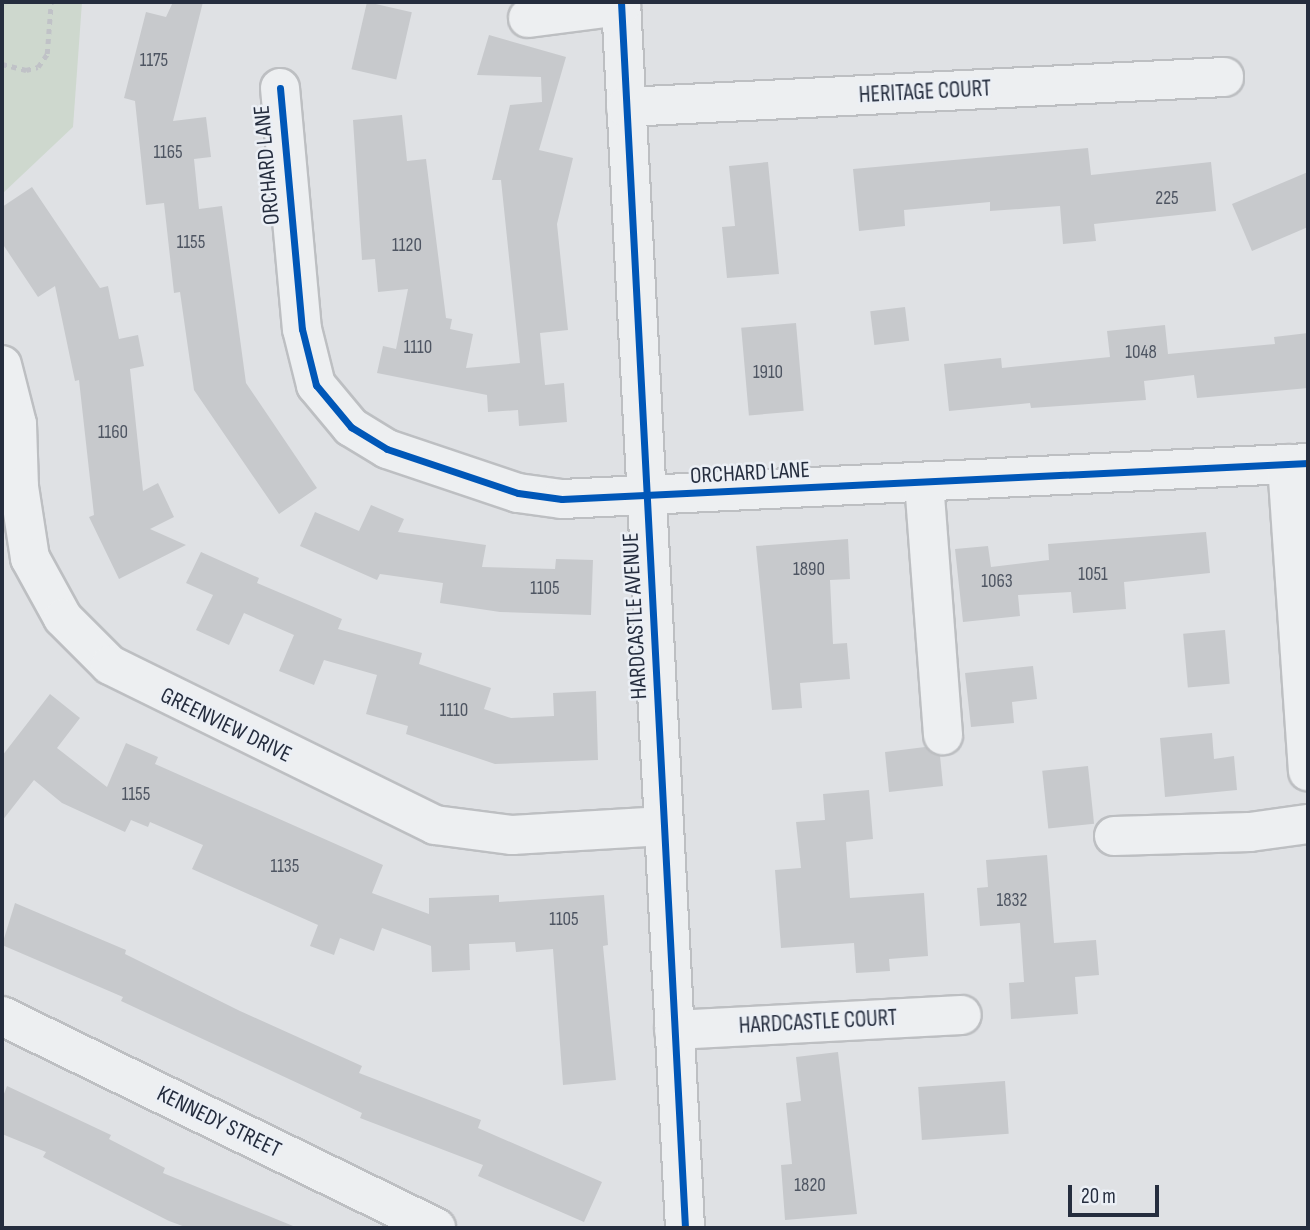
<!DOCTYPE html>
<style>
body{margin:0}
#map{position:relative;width:1310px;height:1230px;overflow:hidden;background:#dfe1e4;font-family:"Sofia Sans Condensed",sans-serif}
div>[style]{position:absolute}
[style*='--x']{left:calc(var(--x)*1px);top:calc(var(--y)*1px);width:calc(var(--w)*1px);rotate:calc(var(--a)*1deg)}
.green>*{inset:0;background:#ced8ce}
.building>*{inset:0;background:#c7c9cc;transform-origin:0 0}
.path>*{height:4.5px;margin-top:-2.25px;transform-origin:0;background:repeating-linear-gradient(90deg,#c0c2c7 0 5px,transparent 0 10px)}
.roads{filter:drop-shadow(2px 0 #bdbfc2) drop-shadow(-2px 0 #bdbfc2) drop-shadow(0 2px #bdbfc2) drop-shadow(0 -2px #bdbfc2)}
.minor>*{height:38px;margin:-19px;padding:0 19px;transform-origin:19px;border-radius:19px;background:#edeff1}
.cycleway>*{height:7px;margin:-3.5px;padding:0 3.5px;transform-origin:3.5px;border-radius:3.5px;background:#0057b8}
span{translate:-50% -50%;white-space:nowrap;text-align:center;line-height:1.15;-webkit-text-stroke:5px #ebeff5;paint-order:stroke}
.number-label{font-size:19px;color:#4e5562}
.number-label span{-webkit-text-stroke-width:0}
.street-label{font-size:23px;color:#252d3e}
.frame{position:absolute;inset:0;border:4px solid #252d3e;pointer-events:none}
.scale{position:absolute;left:1068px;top:1185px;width:91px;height:32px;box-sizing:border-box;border:4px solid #252d3e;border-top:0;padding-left:9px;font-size:21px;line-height:24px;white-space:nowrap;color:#252d3e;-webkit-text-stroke:5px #ebeff5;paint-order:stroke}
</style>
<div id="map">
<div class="green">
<i style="clip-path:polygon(2px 2px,82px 2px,73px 127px,2px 194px)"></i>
</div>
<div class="building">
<i style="clip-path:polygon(173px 2px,203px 2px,173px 121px,206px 117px,211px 157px,194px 159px,199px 209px,222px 206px,246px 383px,317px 488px,279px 514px,194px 390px,180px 292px,174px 293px,164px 203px,146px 205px,135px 101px,124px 98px,146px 12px,166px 17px)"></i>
<i style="left:367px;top:2px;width:46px;height:69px;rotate:13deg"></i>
<i style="clip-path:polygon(489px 35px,566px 57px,539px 150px,573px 158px,557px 224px,568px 330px,540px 333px,545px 385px,564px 383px,567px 422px,519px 426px,518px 410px,488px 412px,487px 395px,377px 373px,383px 346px,396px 349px,408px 289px,378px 292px,375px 259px,362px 260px,353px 120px,402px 115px,407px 161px,426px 159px,446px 318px,452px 319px,450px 329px,473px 334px,466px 368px,520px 363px,501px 180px,492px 180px,510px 105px,542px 102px,541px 77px,477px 75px)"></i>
<i style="clip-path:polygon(1088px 148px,1091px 175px,1211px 162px,1216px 211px,1094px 224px,1096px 241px,1063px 244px,1060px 206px,990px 211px,990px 202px,904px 210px,905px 226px,859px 231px,853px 169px)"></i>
<i style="clip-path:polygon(768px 162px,779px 274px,727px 278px,722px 227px,735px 226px,729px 166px)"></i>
<i style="clip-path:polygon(1308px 172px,1308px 227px,1252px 251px,1232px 204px)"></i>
<i style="clip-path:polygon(32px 187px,100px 288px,108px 286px,119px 339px,138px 335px,144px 366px,130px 369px,143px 491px,158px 483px,174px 517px,150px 529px,186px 545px,119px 579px,89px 517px,94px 515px,79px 380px,75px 381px,55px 286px,38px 297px,2px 243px,2px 207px)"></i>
<i style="left:905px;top:307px;width:34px;height:35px;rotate:83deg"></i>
<i style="left:796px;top:323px;width:88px;height:55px;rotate:85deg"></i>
<i style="clip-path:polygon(1165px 325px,1168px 354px,1275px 344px,1274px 337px,1308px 333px,1308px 388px,1197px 398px,1194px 375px,1144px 381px,1146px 400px,1031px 408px,1030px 403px,949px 411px,944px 364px,1001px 358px,1002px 368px,1110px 357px,1107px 331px)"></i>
<i style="clip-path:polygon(371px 505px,404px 519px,398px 532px,486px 545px,482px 567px,555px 569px,556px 559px,593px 560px,591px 615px,500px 612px,440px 603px,443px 583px,380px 574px,377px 580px,300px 546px,315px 512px,359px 531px)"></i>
<i style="clip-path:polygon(1206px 532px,1210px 573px,1124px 582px,1126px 609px,1073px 613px,1071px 592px,1018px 595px,1020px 616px,963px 622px,955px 549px,988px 546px,991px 567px,1049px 560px,1048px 544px)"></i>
<i style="clip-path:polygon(848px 539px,850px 579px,830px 580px,833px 644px,847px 643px,850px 679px,800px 683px,802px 708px,772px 710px,756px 546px)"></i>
<i style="clip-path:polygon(201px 552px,259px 578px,257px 583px,342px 619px,338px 629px,422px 653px,419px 664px,491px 688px,484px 709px,511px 718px,554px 716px,553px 693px,596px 691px,598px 760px,495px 764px,406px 734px,408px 726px,366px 714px,377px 675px,324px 660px,314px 685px,279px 671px,294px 635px,244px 613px,229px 645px,196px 630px,213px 595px,186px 583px)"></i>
<i style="left:1225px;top:630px;width:54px;height:42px;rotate:85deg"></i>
<i style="clip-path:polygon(1033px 666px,1037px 699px,1012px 702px,1014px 723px,971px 727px,965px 673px)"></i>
<i style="clip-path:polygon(50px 694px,80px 718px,57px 748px,107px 787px,126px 743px,158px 757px,155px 764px,383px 865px,372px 893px,429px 914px,429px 898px,499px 895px,499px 902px,604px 895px,608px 945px,603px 946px,616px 1080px,563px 1085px,553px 949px,516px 952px,515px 942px,469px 944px,470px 970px,432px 972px,431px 946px,382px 928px,374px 951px,340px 938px,334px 955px,310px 946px,318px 925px,192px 869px,203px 845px,150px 822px,148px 827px,131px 820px,125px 832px,62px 803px,34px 780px,2px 821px,2px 756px)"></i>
<i style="clip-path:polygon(1212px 733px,1214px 759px,1234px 756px,1237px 790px,1165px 797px,1160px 738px)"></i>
<i style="clip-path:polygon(925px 747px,940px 756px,943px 786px,889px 792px,885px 752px)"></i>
<i style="left:1088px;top:766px;width:58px;height:46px;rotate:84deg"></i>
<i style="clip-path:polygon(869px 790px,873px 839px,846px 842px,850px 898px,924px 893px,928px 956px,889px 959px,890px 971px,856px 973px,854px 943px,781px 948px,775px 870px,801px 868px,796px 822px,825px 820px,823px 794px)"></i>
<i style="clip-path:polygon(1047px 855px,1054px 943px,1096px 940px,1099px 975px,1075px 977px,1078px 1014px,1011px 1019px,1009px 983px,1024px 982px,1020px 923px,980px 926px,977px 888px,988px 887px,986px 860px)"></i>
<i style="clip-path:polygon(15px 903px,126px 950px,125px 954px,240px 1011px,362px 1066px,359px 1073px,481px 1120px,478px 1128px,602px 1182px,584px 1222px,478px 1176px,483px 1165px,360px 1118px,362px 1113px,121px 1001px,123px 997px,2px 945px)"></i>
<i style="clip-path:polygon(838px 1052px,857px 1214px,785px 1220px,781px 1165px,792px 1164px,786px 1103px,801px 1101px,796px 1057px)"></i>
<i style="left:1005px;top:1081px;width:53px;height:87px;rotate:86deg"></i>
<i style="clip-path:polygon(7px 1086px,111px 1135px,109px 1139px,165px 1168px,163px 1173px,298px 1228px,188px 1228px,169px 1221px,43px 1157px,46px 1152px,2px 1134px,2px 1099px)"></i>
</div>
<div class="path">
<i style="--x:2;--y:64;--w:25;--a:14"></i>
<i style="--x:26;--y:70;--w:12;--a:-14"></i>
<i style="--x:38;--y:67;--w:16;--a:-55"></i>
<i style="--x:47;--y:54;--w:52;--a:-85.6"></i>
</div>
<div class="roads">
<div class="minor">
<i style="--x:621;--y:2;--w:1228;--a:87.01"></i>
<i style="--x:528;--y:18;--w:94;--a:-7.4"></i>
<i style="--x:280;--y:88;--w:242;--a:84.8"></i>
<i style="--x:302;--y:329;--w:58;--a:76"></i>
<i style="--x:316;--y:385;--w:55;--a:50.2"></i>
<i style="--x:351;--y:427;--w:42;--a:31.4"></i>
<i style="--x:387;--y:449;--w:138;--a:18.6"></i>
<i style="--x:518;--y:493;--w:44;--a:7.8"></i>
<i style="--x:562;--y:499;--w:747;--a:-2.76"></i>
<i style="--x:626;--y:107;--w:599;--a:-2.87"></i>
<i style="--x:2;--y:365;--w:61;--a:75.7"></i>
<i style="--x:17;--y:424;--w:63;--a:88.2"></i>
<i style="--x:19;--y:487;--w:72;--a:81.2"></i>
<i style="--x:30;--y:558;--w:68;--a:61.2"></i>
<i style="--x:63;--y:618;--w:66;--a:45"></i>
<i style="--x:110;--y:665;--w:362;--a:26.2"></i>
<i style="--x:435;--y:825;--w:78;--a:7.4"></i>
<i style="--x:512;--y:835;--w:152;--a:-3.4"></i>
<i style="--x:1287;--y:464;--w:308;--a:86.1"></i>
<i style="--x:924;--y:482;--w:254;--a:85.7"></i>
<i style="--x:1114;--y:836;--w:136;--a:-1.7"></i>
<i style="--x:1250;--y:832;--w:59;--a:-7.9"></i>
<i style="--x:2;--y:1016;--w:483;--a:26"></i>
<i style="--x:674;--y:1030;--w:288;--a:-3"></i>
</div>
</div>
<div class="cycleway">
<i style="--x:621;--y:2;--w:1228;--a:87.01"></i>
<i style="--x:280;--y:88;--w:242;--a:84.8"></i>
<i style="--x:302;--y:329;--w:58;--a:76"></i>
<i style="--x:316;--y:385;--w:55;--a:50.2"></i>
<i style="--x:351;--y:427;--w:42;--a:31.4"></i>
<i style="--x:387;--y:449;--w:138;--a:18.6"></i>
<i style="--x:518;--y:493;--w:44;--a:7.8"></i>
<i style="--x:562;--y:499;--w:747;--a:-2.76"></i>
</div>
<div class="number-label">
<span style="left:154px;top:61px">1175</span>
<span style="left:168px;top:153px">1165</span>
<span style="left:1167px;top:199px">225</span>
<span style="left:191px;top:243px">1155</span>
<span style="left:407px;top:246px">1120</span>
<span style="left:418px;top:348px">1110</span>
<span style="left:1141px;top:353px">1048</span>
<span style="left:768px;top:373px">1910</span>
<span style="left:113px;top:433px">1160</span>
<span style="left:809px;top:570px">1890</span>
<span style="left:1093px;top:575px">1051</span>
<span style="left:997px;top:582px">1063</span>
<span style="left:545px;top:589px">1105</span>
<span style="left:454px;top:711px">1110</span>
<span style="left:136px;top:795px">1155</span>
<span style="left:285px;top:867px">1135</span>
<span style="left:1012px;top:901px">1832</span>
<span style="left:564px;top:920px">1105</span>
<span style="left:810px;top:1186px">1820</span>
</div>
<div class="street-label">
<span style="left:925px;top:92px;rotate:-3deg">HERITAGE COURT</span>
<span style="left:267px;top:165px;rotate:-95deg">ORCHARD LANE</span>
<span style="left:750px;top:473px;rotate:-3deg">ORCHARD LANE</span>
<span style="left:635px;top:616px;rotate:-93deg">HARDCASTLE AVENUE</span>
<span style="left:226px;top:725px;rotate:26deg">GREENVIEW DRIVE</span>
<span style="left:818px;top:1022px;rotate:-3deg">HARDCASTLE COURT</span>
<span style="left:219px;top:1122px;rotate:26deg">KENNEDY STREET</span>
</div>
<div class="frame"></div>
<div class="scale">20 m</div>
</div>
